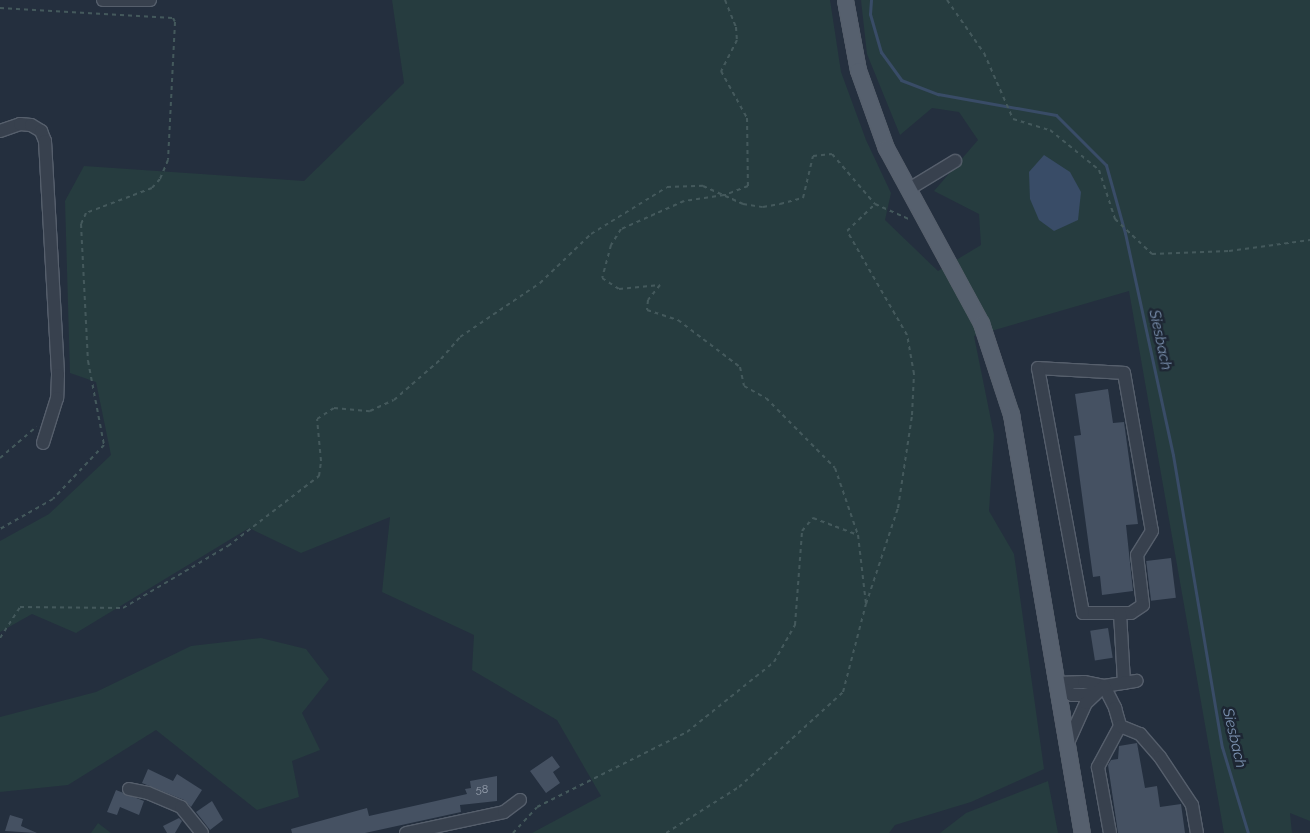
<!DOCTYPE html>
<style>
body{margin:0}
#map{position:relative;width:1310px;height:833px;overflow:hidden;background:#242f3e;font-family:Raleway,sans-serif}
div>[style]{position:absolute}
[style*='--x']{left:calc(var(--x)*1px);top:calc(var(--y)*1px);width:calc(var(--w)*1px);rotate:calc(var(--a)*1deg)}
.green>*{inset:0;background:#263c3f}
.water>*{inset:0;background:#394c67}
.stream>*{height:3px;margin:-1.5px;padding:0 1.5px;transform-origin:1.5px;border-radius:1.5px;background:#394c67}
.building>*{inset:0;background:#455162;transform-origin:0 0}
.path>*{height:2px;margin-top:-1px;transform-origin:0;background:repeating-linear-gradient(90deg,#44595c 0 4px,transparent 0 8px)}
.roads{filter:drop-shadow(1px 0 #565f6c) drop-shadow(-1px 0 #565f6c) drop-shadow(0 1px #565f6c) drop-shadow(0 -1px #565f6c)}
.minor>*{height:12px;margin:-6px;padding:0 6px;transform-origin:6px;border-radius:6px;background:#38414e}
.major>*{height:15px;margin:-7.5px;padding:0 7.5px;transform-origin:7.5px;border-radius:7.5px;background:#56606e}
span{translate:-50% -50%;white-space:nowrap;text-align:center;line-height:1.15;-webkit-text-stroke:5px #1d2633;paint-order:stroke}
.number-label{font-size:11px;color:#98a1af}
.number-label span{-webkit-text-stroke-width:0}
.water-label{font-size:15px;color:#7c92b1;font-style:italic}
</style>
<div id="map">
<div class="green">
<i style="clip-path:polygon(392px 0,830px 0,841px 72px,866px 140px,891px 193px,885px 220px,938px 271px,981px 245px,979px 214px,934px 191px,978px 140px,959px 112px,932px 108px,900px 135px,867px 54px,861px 0,1310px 0,1310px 821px,1290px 813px,1292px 833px,1224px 833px,1129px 291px,974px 336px,994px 435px,989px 511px,1014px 554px,1044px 769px,971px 802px,895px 825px,889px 833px,532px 833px,601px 796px,557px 720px,472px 670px,474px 635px,382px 592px,390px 517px,301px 553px,249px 528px,76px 633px,32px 614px,0 632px,0 541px,49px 514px,111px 455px,96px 382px,70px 373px,65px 201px,84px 166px,304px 181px,404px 83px)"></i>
<i style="clip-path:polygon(261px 638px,306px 649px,329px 679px,302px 713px,320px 750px,292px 761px,299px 797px,257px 810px,156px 730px,68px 785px,0 792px,0 717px,96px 692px,191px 646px)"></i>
<i style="clip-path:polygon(1048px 781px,1058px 833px,940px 833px,966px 813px)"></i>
<i style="clip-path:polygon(98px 823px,111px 833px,91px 833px)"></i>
</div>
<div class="water">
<i style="clip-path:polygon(1044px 155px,1070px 172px,1081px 192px,1078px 220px,1054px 231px,1039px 220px,1030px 199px,1029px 172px)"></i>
</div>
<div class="stream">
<i style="--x:871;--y:0;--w:14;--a:94"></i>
<i style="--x:870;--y:14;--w:40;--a:74"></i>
<i style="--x:881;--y:52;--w:34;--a:54"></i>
<i style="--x:901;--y:80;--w:40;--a:21"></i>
<i style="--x:938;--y:94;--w:120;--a:10.1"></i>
<i style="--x:1056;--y:115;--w:71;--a:45"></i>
<i style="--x:1106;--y:165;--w:71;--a:74.4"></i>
<i style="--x:1125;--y:233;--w:227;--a:77.8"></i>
<i style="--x:1173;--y:455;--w:296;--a:80.5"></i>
<i style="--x:1222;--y:747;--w:90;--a:73.2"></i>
</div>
<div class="building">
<i style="clip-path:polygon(1108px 389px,1113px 423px,1124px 422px,1138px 524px,1126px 525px,1133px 591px,1102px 595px,1100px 576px,1093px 577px,1074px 436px,1081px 435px,1075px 394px)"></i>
<i style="left:1171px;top:558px;width:40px;height:25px;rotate:83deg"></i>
<i style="left:1108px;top:628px;width:30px;height:18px;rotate:81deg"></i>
<i style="clip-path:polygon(1137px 743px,1145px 788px,1157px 786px,1160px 807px,1181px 804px,1185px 833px,1118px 833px,1108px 765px,1111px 760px,1118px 759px,1119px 746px)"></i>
<i style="clip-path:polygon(552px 756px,560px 767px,553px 772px,560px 783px,546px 793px,530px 771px)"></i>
<i style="clip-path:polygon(148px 769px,173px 781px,177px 774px,202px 790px,191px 807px,184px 800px,142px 783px)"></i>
<i style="clip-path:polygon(497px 776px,497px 801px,460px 805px,461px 812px,365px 833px,292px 833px,291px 829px,367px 808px,369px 816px,467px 794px,465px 789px,471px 788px,470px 781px)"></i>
<i style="clip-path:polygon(116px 790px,144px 801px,139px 815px,120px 807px,117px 815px,107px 812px)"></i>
<i style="clip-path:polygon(212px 801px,223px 820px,210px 830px,196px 812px)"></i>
<i style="clip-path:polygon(10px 815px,23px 819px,21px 826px,37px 833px,5px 831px)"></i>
<i style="clip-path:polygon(179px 818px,182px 821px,175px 833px,167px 833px,163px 826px)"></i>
</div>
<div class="path">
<i style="--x:725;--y:0;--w:29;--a:68"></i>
<i style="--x:736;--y:27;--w:13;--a:86"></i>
<i style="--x:737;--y:40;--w:35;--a:117"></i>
<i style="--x:721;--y:71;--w:54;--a:61"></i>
<i style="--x:747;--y:118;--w:68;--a:89.2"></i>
<i style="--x:748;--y:186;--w:26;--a:159"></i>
<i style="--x:724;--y:195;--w:40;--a:171.5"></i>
<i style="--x:684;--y:201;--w:69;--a:156"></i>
<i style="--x:621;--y:229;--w:19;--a:122"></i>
<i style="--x:611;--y:245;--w:34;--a:105"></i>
<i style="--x:602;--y:278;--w:20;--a:33"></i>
<i style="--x:619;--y:289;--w:41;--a:-5.6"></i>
<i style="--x:660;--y:285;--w:19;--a:129"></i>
<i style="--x:648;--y:300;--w:10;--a:96"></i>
<i style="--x:647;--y:310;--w:33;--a:18"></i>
<i style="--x:678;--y:320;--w:78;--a:37.2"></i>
<i style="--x:740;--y:367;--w:19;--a:78"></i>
<i style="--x:744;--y:386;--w:25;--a:29"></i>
<i style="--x:766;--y:398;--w:98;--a:45.4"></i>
<i style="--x:835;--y:468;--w:71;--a:71.1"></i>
<i style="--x:858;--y:535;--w:69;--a:83.4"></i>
<i style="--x:947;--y:0;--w:65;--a:55.1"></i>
<i style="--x:984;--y:53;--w:72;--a:66.3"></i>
<i style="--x:1013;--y:119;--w:39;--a:17"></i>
<i style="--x:1050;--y:130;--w:63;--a:39.2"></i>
<i style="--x:1099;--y:170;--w:52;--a:71.9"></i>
<i style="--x:1115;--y:219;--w:51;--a:43.4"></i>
<i style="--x:1152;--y:254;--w:77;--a:-2.2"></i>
<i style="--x:1229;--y:251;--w:82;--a:-7.7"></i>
<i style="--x:0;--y:8;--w:173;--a:3.3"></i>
<i style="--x:173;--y:18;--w:4;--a:63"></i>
<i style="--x:175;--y:22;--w:138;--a:92.9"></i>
<i style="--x:168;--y:160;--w:21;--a:113"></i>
<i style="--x:160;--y:179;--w:12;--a:132"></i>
<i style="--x:152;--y:188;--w:71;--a:159.3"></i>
<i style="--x:86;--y:213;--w:12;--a:114"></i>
<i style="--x:81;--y:224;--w:137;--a:87.1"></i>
<i style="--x:88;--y:361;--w:86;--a:79.2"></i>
<i style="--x:104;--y:445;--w:74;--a:133.4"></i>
<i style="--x:53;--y:499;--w:61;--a:150.5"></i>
<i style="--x:0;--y:458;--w:48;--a:-40.7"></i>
<i style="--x:0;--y:638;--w:37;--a:-57"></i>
<i style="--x:20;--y:607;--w:103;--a:0.6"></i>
<i style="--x:123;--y:608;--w:122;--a:-30.6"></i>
<i style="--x:228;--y:546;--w:115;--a:-37.6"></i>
<i style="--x:319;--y:476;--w:15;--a:-82"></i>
<i style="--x:321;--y:461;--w:42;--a:-95.4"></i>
<i style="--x:317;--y:419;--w:20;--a:-33"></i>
<i style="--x:334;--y:408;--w:36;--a:5"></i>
<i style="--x:370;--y:411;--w:26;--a:-25"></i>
<i style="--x:394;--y:400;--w:62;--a:-41.1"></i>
<i style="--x:441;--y:359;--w:29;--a:-49"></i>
<i style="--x:460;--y:337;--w:97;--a:-34"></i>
<i style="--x:540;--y:283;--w:71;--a:-43.9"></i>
<i style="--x:591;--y:234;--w:89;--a:-31.7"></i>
<i style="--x:667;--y:187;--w:36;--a:-2"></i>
<i style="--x:703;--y:186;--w:44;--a:24.2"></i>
<i style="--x:743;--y:204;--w:20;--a:9"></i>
<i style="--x:763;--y:207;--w:17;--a:-10"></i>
<i style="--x:780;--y:204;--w:24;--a:-15"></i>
<i style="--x:803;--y:198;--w:43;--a:-76.6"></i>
<i style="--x:813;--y:156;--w:19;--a:-6"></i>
<i style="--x:832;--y:154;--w:66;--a:49.3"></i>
<i style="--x:513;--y:833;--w:35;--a:-47"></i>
<i style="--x:537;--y:807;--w:168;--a:-26.6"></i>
<i style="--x:687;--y:732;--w:112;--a:-38.8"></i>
<i style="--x:774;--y:662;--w:43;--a:-60.4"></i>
<i style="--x:795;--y:625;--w:94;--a:-85.7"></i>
<i style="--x:802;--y:531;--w:17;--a:-50"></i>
<i style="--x:813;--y:518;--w:48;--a:20.7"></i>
<i style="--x:666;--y:833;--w:86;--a:-32.2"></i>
<i style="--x:739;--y:787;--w:141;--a:-42.4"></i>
<i style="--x:843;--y:692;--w:91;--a:-75.4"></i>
<i style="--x:866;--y:604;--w:101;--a:-71.6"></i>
<i style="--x:898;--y:508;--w:94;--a:-81.4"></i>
<i style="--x:912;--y:415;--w:41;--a:-87.2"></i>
<i style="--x:914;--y:374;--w:40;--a:-100"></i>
<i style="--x:907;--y:335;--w:120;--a:-120"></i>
<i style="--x:847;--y:231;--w:39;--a:-44"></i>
<i style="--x:875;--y:204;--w:39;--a:24"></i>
</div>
<div class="roads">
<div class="minor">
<i style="--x:103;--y:0;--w:47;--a:0"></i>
<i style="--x:0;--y:131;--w:21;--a:-19"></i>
<i style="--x:20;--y:124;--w:11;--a:5"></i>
<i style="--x:31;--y:125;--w:12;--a:31"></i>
<i style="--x:41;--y:131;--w:11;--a:68"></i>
<i style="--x:45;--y:141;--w:234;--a:86.8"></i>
<i style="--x:58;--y:375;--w:23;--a:92"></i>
<i style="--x:57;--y:398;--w:47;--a:107.3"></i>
<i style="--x:909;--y:189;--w:54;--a:-31.3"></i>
<i style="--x:1038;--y:368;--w:86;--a:3.3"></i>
<i style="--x:1124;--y:373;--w:160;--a:80"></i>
<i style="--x:1152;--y:531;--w:28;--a:122"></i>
<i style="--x:1137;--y:555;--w:50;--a:83.2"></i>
<i style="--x:1143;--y:605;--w:14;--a:146"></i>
<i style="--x:1131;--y:613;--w:48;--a:180"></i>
<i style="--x:1083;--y:613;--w:249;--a:-100.4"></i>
<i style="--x:1120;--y:613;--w:70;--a:86.7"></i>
<i style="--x:1057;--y:683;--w:27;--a:-2"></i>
<i style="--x:1084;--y:682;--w:20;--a:11"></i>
<i style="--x:1104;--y:686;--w:33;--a:-9"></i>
<i style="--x:1057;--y:683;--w:19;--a:39"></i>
<i style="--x:1072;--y:695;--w:22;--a:0"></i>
<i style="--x:1104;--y:686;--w:25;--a:63"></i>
<i style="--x:1115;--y:708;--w:19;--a:74"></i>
<i style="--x:1120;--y:726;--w:47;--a:118.2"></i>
<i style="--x:1098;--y:767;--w:67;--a:79.7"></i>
<i style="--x:1120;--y:726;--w:22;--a:22"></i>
<i style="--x:1140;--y:734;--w:30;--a:49"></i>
<i style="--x:1160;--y:757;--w:58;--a:56.3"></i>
<i style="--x:1192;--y:805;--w:28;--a:80"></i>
<i style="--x:1067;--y:745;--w:46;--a:-65.7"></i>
<i style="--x:1086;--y:703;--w:25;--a:-43"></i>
<i style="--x:129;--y:789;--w:19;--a:12"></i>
<i style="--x:148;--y:793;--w:36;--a:23"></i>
<i style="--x:181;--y:807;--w:33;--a:51"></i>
<i style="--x:406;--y:833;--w:100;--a:-12.1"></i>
<i style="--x:504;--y:812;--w:20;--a:-37"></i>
</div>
<div class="major">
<i style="--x:845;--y:0;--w:71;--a:79.5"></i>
<i style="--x:858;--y:70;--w:83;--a:70.3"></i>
<i style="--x:886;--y:148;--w:199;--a:61.5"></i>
<i style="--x:981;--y:323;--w:96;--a:71.8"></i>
<i style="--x:1011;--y:414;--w:425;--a:80.4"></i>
</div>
</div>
<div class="number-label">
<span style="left:482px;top:790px">58</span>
</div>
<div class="water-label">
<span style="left:1160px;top:340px;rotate:78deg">Siesbach</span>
<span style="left:1234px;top:738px;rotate:77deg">Siesbach</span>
</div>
</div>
